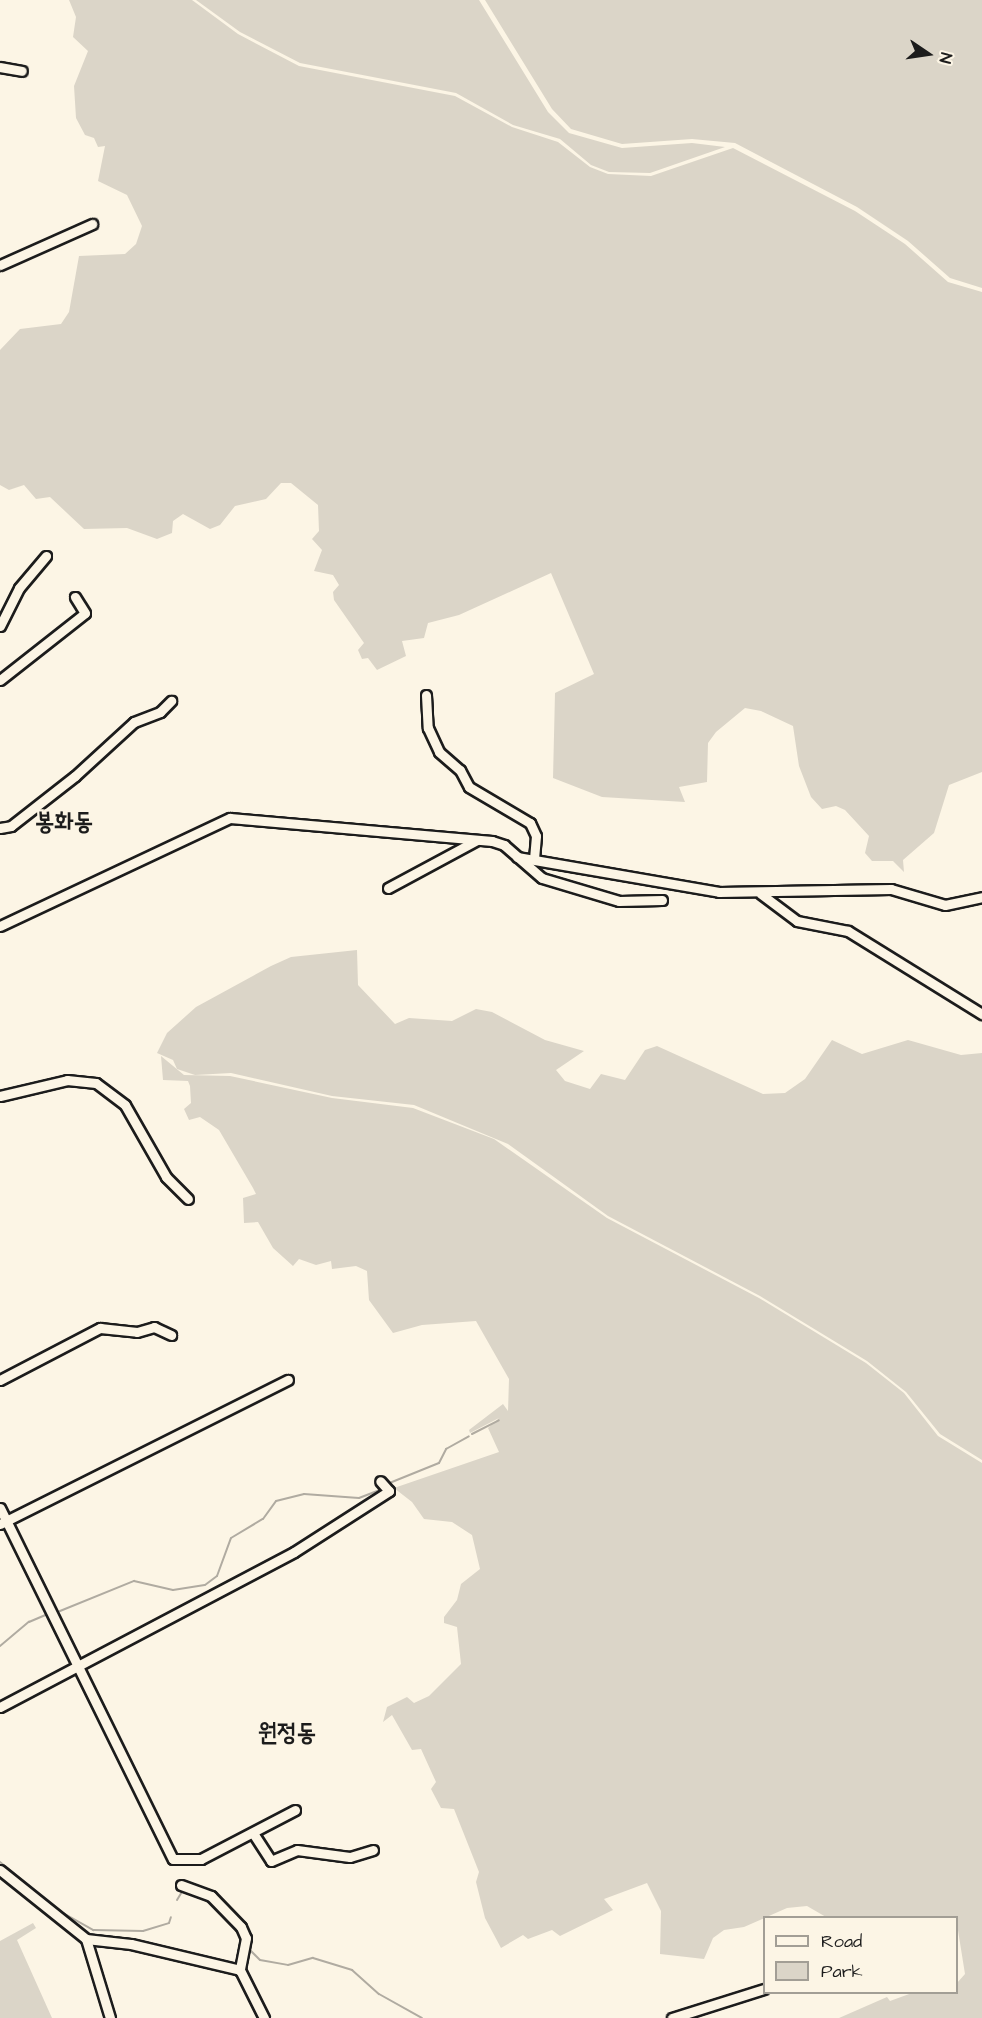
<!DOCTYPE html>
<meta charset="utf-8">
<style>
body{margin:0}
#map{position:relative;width:982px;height:2018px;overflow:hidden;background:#fcf5e5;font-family:"Architects Daughter","Poor Story",sans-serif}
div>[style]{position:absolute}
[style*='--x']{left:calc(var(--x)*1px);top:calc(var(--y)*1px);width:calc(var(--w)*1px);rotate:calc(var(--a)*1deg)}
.green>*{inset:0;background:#dbd5c8}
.stream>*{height:2px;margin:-1px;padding:0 1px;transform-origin:1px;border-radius:1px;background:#b0aba1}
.roads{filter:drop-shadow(2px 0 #1c1c1c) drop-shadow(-2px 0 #1c1c1c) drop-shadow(0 2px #1c1c1c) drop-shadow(0 -2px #1c1c1c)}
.minor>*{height:9px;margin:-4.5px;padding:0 4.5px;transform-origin:4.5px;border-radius:4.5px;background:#fcf5e5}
span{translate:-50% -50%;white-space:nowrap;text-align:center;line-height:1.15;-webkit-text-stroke:4.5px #fcf5e5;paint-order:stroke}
.quarter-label{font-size:24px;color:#1c1c1c;font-weight:700}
.legend{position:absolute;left:763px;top:1916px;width:195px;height:78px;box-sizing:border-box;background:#fcf5e5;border:2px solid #a29e95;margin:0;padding:8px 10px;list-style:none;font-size:18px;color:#1c1c1c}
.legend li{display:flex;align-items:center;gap:12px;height:30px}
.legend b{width:30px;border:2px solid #a29e95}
.north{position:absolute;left:898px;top:24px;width:60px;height:60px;-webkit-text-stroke:4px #fcf5e5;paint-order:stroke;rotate:103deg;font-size:16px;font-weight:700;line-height:24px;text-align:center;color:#1c1c1c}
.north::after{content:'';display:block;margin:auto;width:21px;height:27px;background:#1c1c1c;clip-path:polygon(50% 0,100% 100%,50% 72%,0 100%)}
</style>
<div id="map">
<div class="green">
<i style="clip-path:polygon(69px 0,192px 0,238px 34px,299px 66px,455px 96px,512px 127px,558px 142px,590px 167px,608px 174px,651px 176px,733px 148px,855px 211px,905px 244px,948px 282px,982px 292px,982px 772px,949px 785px,934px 833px,903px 860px,904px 872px,893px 861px,872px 861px,865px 853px,869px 836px,845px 810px,836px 806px,822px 809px,811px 797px,799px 766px,793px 726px,761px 711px,745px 708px,716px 732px,708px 743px,707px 782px,679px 787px,685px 802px,602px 797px,553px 778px,555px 693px,594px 674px,551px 573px,459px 615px,428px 623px,424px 638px,402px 641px,406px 656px,377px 670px,368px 658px,362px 659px,358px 650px,364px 643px,334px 600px,333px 592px,339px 585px,333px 575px,314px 571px,322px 550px,312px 539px,319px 531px,318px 505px,291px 483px,281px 483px,266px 499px,235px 506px,220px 525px,210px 529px,183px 514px,173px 521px,172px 533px,157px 539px,127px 528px,84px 529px,50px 497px,36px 499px,24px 485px,9px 490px,0 485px,0 350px,20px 329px,61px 324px,69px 312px,79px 256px,125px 254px,136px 244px,142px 226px,127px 195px,98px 181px,105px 146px,98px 147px,94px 138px,85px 135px,76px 118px,74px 86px,88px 51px,73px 37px,76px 17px)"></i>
<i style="clip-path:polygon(196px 0,479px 0,548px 112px,569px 133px,622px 148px,692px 143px,725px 147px,650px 173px,609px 172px,591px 165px,560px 139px,513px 125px,456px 93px,300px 63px,240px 32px)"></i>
<i style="clip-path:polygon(485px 0,982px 0,982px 288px,950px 278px,908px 241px,857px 207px,735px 143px,692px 139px,622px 144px,571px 129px,552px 109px)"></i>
<i style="clip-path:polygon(357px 950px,358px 985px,395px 1024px,409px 1018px,452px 1021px,476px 1009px,492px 1012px,545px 1040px,584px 1051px,556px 1070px,565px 1081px,590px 1089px,601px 1074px,625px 1080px,645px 1050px,657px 1046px,763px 1094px,785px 1093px,805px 1079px,832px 1040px,862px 1054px,908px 1040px,961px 1055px,982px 1053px,982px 1460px,940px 1434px,906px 1392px,867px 1361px,760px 1296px,608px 1216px,508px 1144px,414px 1105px,332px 1096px,231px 1073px,195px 1075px,177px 1069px,173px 1060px,157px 1053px,167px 1033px,196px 1007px,271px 966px,291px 957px)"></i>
<i style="clip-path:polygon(161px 1056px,184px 1075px,230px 1076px,332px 1098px,413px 1108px,494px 1139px,607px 1218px,759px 1298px,866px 1363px,904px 1393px,938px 1436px,982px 1463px,982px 2018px,839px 2018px,887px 1997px,890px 2001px,912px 1993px,956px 1992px,957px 1983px,965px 1974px,956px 1918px,826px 1917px,807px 1906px,787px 1908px,744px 1927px,724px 1930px,713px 1938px,704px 1959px,660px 1954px,661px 1911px,647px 1883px,604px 1899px,613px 1910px,560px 1936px,552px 1930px,528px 1939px,523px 1935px,501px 1948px,485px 1918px,476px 1882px,479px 1872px,454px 1809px,441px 1808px,431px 1789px,436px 1782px,421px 1749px,412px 1750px,392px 1715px,383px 1722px,387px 1707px,407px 1697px,414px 1703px,429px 1696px,461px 1664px,457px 1627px,444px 1623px,444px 1617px,457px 1600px,461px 1584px,480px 1569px,472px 1535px,452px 1522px,424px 1519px,412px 1502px,394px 1488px,499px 1452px,488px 1428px,499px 1418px,470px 1433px,469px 1430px,503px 1404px,508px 1411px,509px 1379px,476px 1321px,422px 1325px,393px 1333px,369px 1300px,367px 1271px,356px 1266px,332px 1269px,331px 1261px,316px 1265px,299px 1259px,293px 1266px,273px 1248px,258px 1222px,244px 1223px,243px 1198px,256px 1194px,253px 1188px,219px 1130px,200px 1117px,189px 1120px,184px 1109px,191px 1103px,190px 1086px,188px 1081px,163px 1080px)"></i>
<i style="clip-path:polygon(33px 1923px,36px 1928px,17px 1940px,52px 2018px,0 2018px,0 1941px)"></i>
</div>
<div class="stream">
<i style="--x:472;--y:1434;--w:30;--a:-27"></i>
<i style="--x:387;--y:1484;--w:56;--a:-22"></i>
<i style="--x:439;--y:1463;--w:16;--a:-63"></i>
<i style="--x:446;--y:1449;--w:26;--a:-29"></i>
<i style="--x:60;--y:1611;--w:80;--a:-22.1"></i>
<i style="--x:134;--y:1581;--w:40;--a:13"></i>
<i style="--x:173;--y:1590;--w:32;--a:-9"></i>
<i style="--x:205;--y:1585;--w:15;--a:-37"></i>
<i style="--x:217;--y:1576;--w:40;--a:-69.8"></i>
<i style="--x:231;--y:1538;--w:37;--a:-31"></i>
<i style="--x:263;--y:1519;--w:22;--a:-54"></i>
<i style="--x:276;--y:1501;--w:29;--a:-14"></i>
<i style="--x:304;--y:1494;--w:55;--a:4.2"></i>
<i style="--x:359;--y:1498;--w:25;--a:-21"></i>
<i style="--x:0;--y:1646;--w:38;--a:-40"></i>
<i style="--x:29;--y:1622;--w:21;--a:-23"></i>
<i style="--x:0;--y:1862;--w:73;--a:40"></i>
<i style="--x:56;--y:1909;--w:43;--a:29.6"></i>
<i style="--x:93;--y:1930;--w:50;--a:1.1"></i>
<i style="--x:143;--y:1931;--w:27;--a:-17"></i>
<i style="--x:169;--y:1923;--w:6;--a:-72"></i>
<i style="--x:177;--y:1900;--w:12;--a:-59"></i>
<i style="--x:247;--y:1947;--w:18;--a:45"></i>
<i style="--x:260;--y:1960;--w:28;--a:10"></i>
<i style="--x:288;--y:1965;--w:26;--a:-16"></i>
<i style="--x:313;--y:1958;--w:41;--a:17.1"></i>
<i style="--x:352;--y:1970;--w:36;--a:42"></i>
<i style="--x:379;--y:1994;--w:49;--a:29.2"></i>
</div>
<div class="roads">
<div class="minor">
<i style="--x:0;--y:67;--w:22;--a:10"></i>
<i style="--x:0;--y:265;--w:101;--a:-24"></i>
<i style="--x:0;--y:626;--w:42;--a:-63.4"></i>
<i style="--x:19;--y:588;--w:42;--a:-49.8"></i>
<i style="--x:0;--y:680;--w:108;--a:-38.2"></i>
<i style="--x:85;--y:613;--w:19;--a:-122"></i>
<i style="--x:426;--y:695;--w:33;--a:87"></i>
<i style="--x:428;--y:728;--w:26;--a:65"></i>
<i style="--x:439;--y:752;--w:28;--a:41"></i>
<i style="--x:460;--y:770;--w:19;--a:62"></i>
<i style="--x:469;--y:787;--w:71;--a:30.5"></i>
<i style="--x:530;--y:823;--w:14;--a:65"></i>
<i style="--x:536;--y:836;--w:22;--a:95"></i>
<i style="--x:0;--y:828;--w:11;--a:-10"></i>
<i style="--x:11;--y:826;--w:81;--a:-38"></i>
<i style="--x:75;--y:776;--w:80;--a:-42.5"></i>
<i style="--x:134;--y:722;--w:28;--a:-21"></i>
<i style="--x:160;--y:712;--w:16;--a:-45"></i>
<i style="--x:517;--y:857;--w:205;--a:9.8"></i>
<i style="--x:719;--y:892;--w:172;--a:-1"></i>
<i style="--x:891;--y:889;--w:56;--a:16.5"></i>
<i style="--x:945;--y:905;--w:38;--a:-12"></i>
<i style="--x:388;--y:888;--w:101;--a:-28.3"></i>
<i style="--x:761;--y:894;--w:45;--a:36.9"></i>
<i style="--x:797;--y:921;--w:52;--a:11.1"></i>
<i style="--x:848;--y:931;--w:158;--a:31.8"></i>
<i style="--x:0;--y:926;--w:254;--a:-25.2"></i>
<i style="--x:230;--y:818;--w:263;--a:5"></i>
<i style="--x:492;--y:841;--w:13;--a:18"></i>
<i style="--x:504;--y:845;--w:50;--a:41"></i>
<i style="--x:542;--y:878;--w:80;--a:16.6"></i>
<i style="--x:619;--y:901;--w:43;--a:-1.3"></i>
<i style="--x:0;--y:1096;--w:69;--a:-13.4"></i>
<i style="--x:67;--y:1080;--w:29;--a:6"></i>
<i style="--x:96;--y:1083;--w:36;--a:37"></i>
<i style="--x:125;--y:1105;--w:83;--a:60.3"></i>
<i style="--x:166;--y:1177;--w:31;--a:45"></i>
<i style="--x:0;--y:1380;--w:113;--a:-27.5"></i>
<i style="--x:100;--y:1328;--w:37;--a:6"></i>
<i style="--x:137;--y:1332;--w:18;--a:-16"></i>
<i style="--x:154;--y:1327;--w:19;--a:25"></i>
<i style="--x:0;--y:1508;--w:391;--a:63.8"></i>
<i style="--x:173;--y:1859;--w:28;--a:0"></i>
<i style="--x:201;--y:1859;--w:106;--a:-27.5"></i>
<i style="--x:0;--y:1524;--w:322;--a:-26.6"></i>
<i style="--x:0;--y:1707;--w:332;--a:-27.8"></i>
<i style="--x:294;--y:1552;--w:113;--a:-32.7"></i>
<i style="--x:389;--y:1491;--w:13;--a:-132"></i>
<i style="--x:253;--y:1833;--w:33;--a:57"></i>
<i style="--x:271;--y:1861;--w:28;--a:-23"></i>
<i style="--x:297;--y:1850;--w:53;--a:7.5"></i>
<i style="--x:350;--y:1857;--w:24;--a:-17"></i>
<i style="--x:0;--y:1870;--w:110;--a:38.7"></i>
<i style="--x:86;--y:1939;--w:83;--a:73.1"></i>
<i style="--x:181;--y:1885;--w:32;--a:20"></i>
<i style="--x:211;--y:1896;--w:43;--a:45.9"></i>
<i style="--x:241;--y:1927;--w:12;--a:66"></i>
<i style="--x:246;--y:1938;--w:33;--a:101"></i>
<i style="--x:86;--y:1939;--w:45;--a:6.3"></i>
<i style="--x:131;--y:1944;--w:112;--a:13.4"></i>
<i style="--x:240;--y:1970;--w:54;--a:63.4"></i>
<i style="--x:672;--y:2018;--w:96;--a:-17.5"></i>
</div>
</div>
<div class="quarter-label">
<span style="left:64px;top:823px">봉화동</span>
<span style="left:287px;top:1734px">원정동</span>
</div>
<ul class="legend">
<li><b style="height:8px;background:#fcf5e5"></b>Road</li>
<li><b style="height:16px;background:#dbd5c8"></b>Park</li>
</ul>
<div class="north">N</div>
</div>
